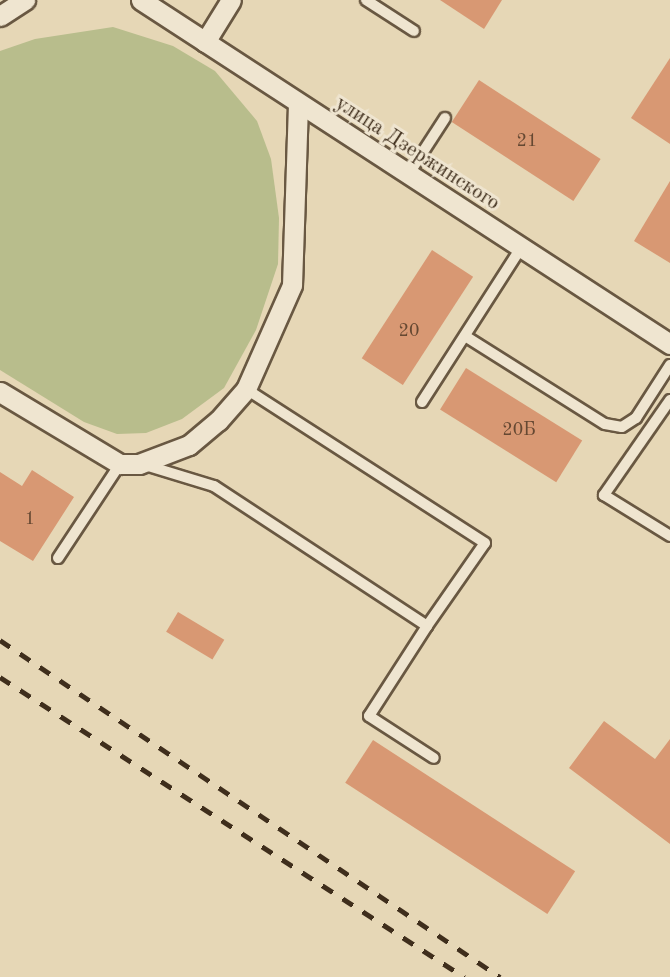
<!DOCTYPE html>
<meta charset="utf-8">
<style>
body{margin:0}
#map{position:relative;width:670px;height:977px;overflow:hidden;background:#e6d7b6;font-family:"Old Standard TT",serif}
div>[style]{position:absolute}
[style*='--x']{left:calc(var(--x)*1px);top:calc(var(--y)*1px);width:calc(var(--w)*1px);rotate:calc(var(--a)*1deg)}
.green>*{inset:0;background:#b8bd8c}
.building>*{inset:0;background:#d89873;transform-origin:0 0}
.roads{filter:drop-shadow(2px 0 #695842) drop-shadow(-2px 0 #695842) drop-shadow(0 2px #695842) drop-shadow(0 -2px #695842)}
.lane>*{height:10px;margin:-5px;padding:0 5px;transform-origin:5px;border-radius:5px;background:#efe5d0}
.street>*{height:19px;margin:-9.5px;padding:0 9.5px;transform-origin:9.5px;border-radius:9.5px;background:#efe5d0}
.rail>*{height:5px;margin-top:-2.5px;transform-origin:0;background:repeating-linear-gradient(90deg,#3f2e1c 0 12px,transparent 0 24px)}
span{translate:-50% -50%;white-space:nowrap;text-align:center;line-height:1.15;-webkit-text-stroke:6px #efe5d0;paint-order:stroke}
.number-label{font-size:18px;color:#654832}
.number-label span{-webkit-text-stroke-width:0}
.street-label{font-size:21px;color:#3f2e1c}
</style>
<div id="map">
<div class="green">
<i style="clip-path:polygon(113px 27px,173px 46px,215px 71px,257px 121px,271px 159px,279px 218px,278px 264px,256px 330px,224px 388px,182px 419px,146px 433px,117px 434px,84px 422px,0 370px,0 51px,35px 39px)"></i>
</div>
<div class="building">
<i style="clip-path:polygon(440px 0,502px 0,484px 29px)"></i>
<i style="clip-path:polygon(670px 58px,670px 144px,631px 118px)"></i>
<i style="left:479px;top:80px;width:145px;height:50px;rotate:33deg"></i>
<i style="clip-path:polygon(670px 181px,670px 263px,634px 241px)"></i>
<i style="left:432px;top:250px;width:49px;height:129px;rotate:33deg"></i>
<i style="left:466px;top:368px;width:137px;height:49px;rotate:32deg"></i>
<i style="clip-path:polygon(32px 470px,74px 497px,33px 561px,0 541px,0 472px,22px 486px)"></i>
<i style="left:178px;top:612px;width:54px;height:23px;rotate:31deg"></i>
<i style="clip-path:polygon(604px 721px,655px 759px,670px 739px,670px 844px,569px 768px)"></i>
<i style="left:373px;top:740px;width:241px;height:51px;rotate:33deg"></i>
</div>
<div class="roads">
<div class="lane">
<i style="--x:366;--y:0;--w:57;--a:32.9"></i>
<i style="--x:408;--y:175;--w:68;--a:-57"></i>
<i style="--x:465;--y:336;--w:165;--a:32.2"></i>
<i style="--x:605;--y:424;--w:17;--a:10"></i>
<i style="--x:622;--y:427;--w:17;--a:-33"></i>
<i style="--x:636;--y:418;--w:63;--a:-57.3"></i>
<i style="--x:670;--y:400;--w:116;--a:124.8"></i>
<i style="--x:604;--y:495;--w:78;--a:31.8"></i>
<i style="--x:422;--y:402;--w:183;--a:-57.3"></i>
<i style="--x:145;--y:465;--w:72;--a:16.9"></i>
<i style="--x:214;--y:486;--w:255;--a:33.3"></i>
<i style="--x:427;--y:626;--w:101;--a:-55.1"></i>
<i style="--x:485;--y:543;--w:284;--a:-147.2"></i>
<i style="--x:58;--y:558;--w:113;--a:-56.6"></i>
<i style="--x:427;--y:626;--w:107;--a:122.8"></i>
<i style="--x:369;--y:716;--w:77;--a:32.9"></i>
</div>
<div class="street">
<i style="--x:141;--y:0;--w:631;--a:33.04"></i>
<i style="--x:0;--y:16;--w:30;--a:-33"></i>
<i style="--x:205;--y:42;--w:49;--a:-58.2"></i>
<i style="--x:0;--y:392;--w:140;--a:31"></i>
<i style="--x:120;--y:464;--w:19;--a:0"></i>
<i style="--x:139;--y:464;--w:53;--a:-20.8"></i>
<i style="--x:189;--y:445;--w:38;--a:-40"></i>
<i style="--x:218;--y:421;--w:43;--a:-48.8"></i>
<i style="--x:246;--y:389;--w:114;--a:-66.1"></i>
<i style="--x:292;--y:285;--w:181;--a:-88.1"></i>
</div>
</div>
<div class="rail">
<i style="--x:0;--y:640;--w:603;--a:33.98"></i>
<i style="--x:0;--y:677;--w:553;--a:32.88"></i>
</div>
<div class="number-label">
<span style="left:527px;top:141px">21</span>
<span style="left:409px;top:331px">20</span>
<span style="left:519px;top:430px">20Б</span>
<span style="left:30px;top:519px">1</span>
</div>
<div class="street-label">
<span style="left:417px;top:154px;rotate:33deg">улица Дзержинского</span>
</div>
</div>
